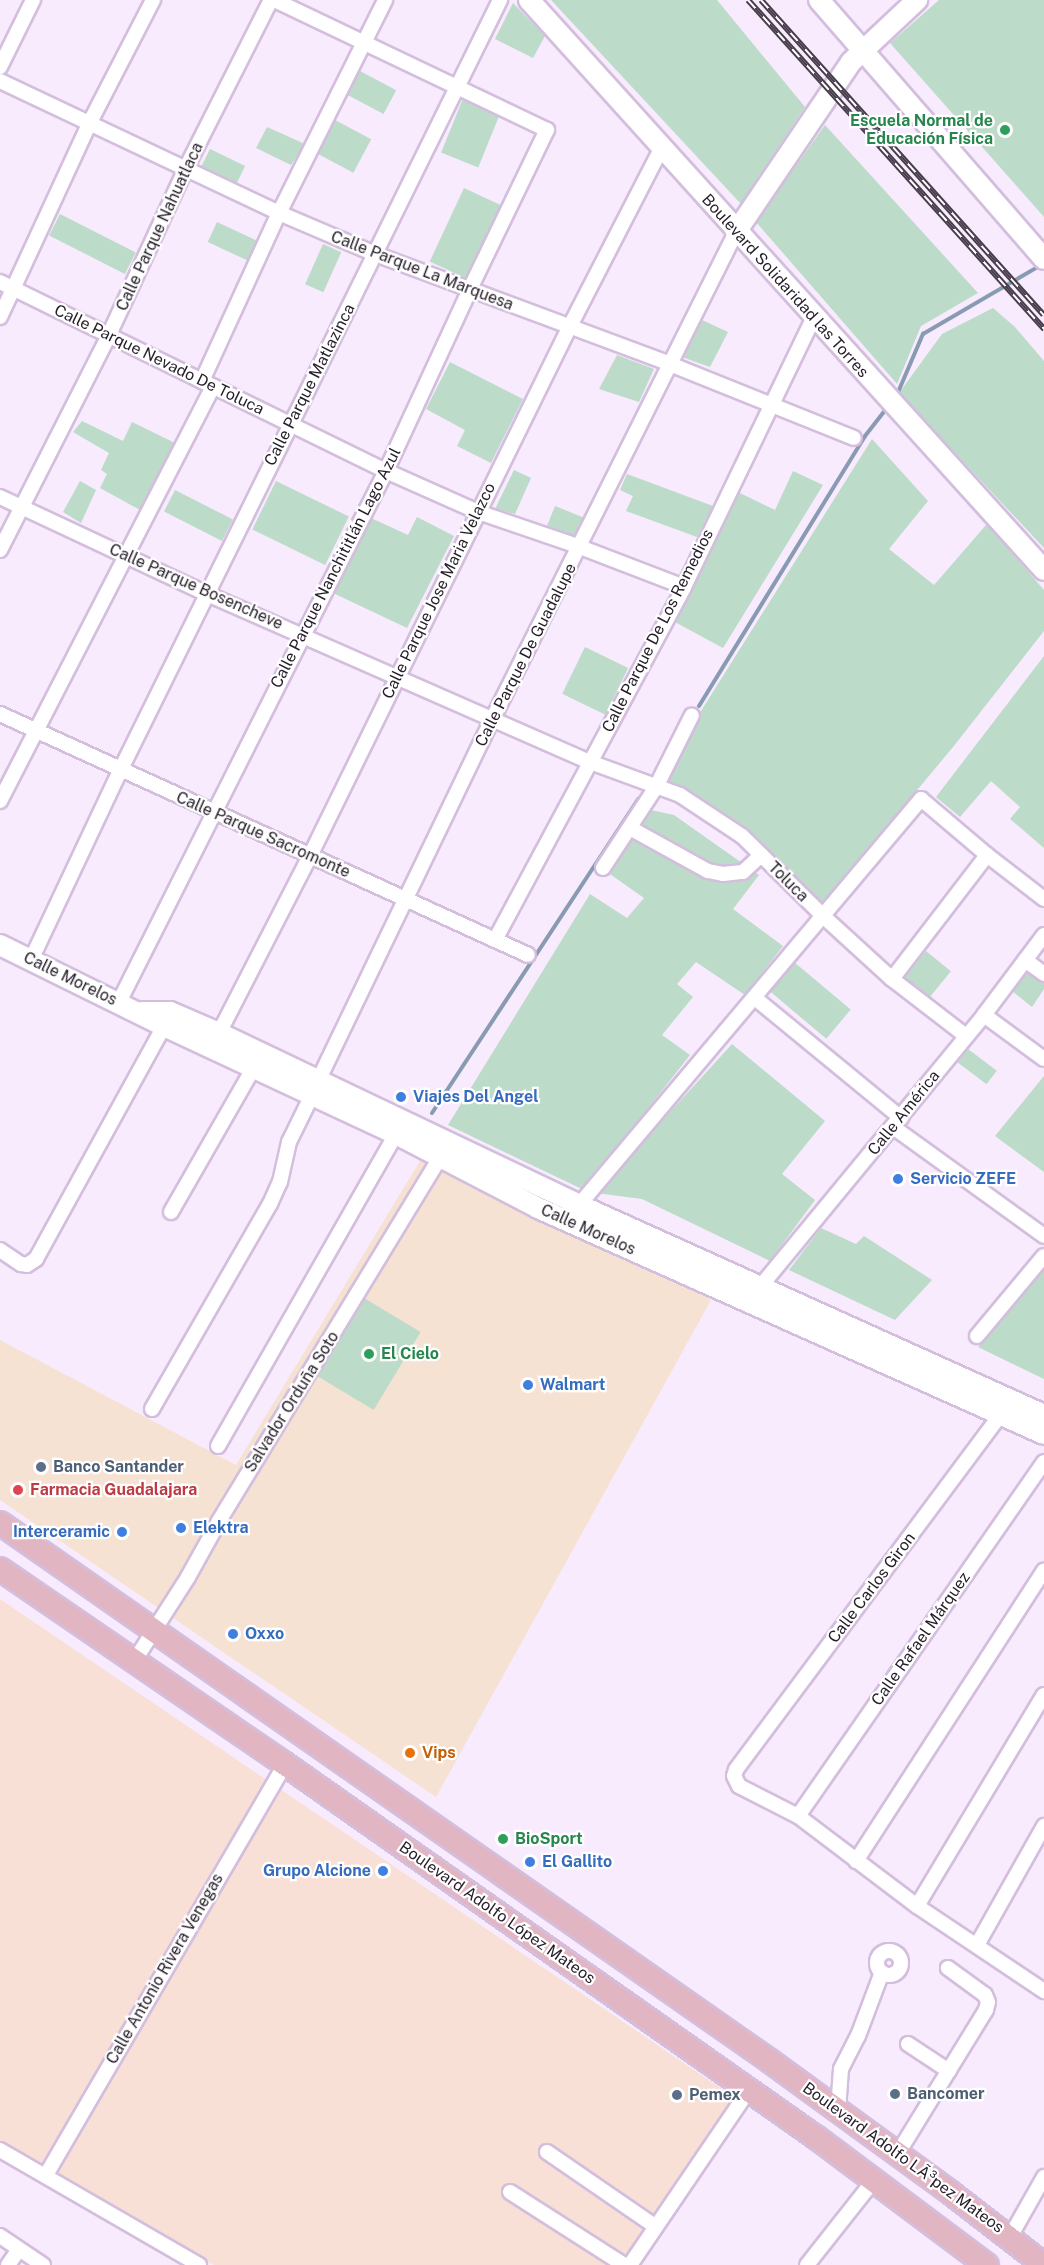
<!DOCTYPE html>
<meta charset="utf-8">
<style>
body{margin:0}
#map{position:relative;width:1044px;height:2265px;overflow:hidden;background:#f7ebfd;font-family:"Public Sans",sans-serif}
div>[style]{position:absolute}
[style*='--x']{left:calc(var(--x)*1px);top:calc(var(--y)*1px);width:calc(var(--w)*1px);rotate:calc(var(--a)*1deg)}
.commercial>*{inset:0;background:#f6e2d3}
.industrial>*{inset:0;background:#f8e0d6}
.green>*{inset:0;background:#bddbc9;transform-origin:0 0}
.stream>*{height:4px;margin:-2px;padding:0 2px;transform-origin:2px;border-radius:2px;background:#899ab3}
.roads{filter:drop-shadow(2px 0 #d3bedd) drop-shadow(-2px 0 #d3bedd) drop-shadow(0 2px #d3bedd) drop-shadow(0 -2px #d3bedd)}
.street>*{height:14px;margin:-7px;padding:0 7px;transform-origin:7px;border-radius:7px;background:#fff}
.street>.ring{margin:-7px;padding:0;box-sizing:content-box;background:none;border:14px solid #fff;border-radius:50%}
.secondary>*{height:20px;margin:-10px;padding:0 10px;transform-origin:10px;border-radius:10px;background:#fff}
.primary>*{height:22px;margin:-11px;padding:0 11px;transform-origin:11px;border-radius:11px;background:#e2b5c2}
.rail>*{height:6px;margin-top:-3px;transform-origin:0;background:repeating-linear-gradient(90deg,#fff 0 11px,#463d4a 0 22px);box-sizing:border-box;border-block:2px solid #463d4a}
.dots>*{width:16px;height:16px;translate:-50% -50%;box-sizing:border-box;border:3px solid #fff;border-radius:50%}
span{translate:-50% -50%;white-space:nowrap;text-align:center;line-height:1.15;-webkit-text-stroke:4.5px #fff;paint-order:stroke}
.leisure-label{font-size:16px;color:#27864d;font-weight:700}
.right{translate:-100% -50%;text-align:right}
.left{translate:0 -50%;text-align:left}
.street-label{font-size:16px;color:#251d29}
.shop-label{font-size:16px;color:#366cbe;font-weight:700}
.service-label{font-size:16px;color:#4e5e75;font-weight:700}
.health-label{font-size:16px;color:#be3a42;font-weight:700}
.food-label{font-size:16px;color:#c56008;font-weight:700}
</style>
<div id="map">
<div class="commercial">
<i style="clip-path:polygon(426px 1151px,711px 1300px,436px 1797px,0 1500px,0 1340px,236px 1465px)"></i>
</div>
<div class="industrial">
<i style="clip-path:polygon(0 1599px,734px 2097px,622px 2265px,214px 2265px,0 2146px)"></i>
</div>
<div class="green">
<i style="clip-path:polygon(551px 0,717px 0,805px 107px,741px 204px)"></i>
<i style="clip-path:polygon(939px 0,1044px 0,1044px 217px,890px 43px)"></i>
<i style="clip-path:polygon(513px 3px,545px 36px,533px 58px,495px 39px)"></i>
<i style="left:360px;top:71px;width:41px;height:27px;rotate:28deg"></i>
<i style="left:464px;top:96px;width:40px;height:61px;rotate:22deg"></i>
<i style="left:335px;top:120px;width:41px;height:38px;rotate:28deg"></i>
<i style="clip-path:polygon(825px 125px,978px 293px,921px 326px,897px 384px,756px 222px)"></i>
<i style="clip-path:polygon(267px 127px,305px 144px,291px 165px,256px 148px)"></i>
<i style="left:210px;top:149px;width:39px;height:21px;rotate:26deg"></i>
<i style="left:464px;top:188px;width:42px;height:81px;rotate:25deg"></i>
<i style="left:60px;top:214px;width:85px;height:24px;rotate:27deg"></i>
<i style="left:217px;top:222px;width:44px;height:22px;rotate:25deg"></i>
<i style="left:323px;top:244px;width:20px;height:44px;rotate:24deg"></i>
<i style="clip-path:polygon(993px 308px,1015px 327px,1044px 361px,1044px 548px,899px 393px,942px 334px)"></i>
<i style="clip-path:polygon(702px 320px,728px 332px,710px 367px,682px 357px)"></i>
<i style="clip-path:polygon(617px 355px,654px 369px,639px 402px,599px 389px)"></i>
<i style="clip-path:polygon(450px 362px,523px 399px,491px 463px,457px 446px,465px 430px,426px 409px)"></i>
<i style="clip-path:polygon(82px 421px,123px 441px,132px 422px,175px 443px,140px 510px,100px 488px,107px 474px,101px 470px,109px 453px,73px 432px)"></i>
<i style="clip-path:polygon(872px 439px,928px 501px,889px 549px,934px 585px,987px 524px,1044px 590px,1044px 631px,953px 747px,823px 903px,771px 857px,696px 802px,650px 792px)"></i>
<i style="clip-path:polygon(514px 470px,531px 478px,515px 514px,495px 509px)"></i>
<i style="clip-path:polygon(793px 471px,823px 485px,723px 648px,673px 621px,738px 492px,775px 510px)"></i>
<i style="clip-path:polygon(627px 474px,713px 506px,697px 537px,626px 511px,633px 496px,620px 490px)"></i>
<i style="clip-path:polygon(80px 481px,96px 490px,81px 523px,63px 512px)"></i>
<i style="left:276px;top:481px;width:81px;height:54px;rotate:26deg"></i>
<i style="left:175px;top:490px;width:65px;height:24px;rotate:27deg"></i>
<i style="left:555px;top:506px;width:32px;height:21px;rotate:22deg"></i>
<i style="clip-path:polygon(417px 517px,454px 536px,407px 628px,333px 593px,371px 518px,408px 535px)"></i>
<i style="left:585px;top:647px;width:48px;height:52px;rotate:26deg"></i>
<i style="clip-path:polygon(1044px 656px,1044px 848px,1010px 819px,1020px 807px,991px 781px,960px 817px,936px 797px)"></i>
<i style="clip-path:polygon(642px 808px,674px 815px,759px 875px,733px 909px,783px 946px,745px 995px,696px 962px,677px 984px,693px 997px,662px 1035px,690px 1055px,584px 1190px,448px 1125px,590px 894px,627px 918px,644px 898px,607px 872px)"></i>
<i style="left:926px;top:951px;width:32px;height:35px;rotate:39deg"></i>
<i style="left:794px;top:962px;width:74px;height:38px;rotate:40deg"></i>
<i style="clip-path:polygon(1030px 970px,1044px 981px,1044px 989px,1032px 1007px,1012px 991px)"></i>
<i style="clip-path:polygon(732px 1044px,825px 1121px,782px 1174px,815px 1200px,770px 1261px,642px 1199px,596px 1193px)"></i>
<i style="left:968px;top:1049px;width:36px;height:17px;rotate:37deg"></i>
<i style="clip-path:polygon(1044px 1076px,1044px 1172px,995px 1136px)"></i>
<i style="clip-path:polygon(821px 1228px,856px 1244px,864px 1236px,932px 1280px,895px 1320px,789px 1270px)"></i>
<i style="clip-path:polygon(1044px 1269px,1044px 1379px,978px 1347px)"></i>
<i style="left:364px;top:1298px;width:66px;height:91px;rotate:31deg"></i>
</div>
<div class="stream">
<i style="--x:896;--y:397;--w:69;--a:-66.8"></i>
<i style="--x:923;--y:334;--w:139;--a:-30.3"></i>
<i style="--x:699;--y:706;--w:317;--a:-58.4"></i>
<i style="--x:865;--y:436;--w:39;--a:-52"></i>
<i style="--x:432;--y:1113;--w:376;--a:-56.7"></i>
</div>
<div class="roads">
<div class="street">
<i style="--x:0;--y:67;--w:75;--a:-63.8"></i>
<i style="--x:0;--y:81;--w:309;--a:25.3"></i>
<i style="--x:279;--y:213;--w:104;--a:23.1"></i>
<i style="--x:375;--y:254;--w:315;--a:20.4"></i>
<i style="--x:670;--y:364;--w:198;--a:21.9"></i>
<i style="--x:0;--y:282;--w:430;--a:26.1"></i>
<i style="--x:386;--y:471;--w:101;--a:24"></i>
<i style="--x:478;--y:512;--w:108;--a:18.9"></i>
<i style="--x:580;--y:547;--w:111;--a:21"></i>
<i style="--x:0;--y:317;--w:213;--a:-65.2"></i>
<i style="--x:89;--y:124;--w:140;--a:-62.7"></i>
<i style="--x:202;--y:381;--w:185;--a:-65.4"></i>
<i style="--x:279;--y:213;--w:238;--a:-63.5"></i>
<i style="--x:0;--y:497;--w:229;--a:25.1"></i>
<i style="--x:207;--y:594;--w:418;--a:23.7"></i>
<i style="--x:590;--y:762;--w:96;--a:20.1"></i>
<i style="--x:680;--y:795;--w:74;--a:33.5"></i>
<i style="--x:742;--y:836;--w:114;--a:44.6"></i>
<i style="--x:823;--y:916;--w:93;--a:42.4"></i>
<i style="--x:892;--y:979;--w:93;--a:37.6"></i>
<i style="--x:0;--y:550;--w:239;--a:-63.1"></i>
<i style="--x:108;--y:337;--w:184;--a:-65.2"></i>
<i style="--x:185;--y:170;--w:191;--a:-63.2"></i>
<i style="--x:0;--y:714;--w:580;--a:24.53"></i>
<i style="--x:0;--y:801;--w:466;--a:-62.8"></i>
<i style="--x:630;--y:828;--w:89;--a:28.9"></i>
<i style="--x:708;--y:871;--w:15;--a:11"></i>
<i style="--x:723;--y:874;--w:20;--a:-6"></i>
<i style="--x:743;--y:872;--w:25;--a:-43"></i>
<i style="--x:603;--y:868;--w:97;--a:-56.8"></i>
<i style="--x:656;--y:787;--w:80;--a:-63.4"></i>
<i style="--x:495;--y:940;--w:400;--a:-61.8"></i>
<i style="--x:684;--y:587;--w:300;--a:-64.3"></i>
<i style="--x:31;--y:960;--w:209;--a:-64.8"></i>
<i style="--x:120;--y:771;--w:860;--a:-63.76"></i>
<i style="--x:1025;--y:960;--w:24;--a:36"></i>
<i style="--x:892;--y:979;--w:156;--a:-52.5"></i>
<i style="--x:755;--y:998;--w:189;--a:39.4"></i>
<i style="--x:119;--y:1002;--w:594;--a:-63.31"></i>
<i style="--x:386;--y:471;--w:198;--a:-65.2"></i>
<i style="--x:469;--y:291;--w:179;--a:-64.2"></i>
<i style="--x:547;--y:130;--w:302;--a:-154.5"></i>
<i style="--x:984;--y:1015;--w:74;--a:36.3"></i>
<i style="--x:219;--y:1033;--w:199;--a:-62.8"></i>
<i style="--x:310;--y:856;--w:588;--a:-63.87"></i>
<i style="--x:569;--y:328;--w:201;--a:-62.8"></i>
<i style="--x:318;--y:1081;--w:403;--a:-64.3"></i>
<i style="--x:493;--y:718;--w:543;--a:-63.43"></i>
<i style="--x:893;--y:1127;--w:186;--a:35.8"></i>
<i style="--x:579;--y:1205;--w:531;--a:-49.89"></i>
<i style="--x:921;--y:799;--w:87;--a:40.3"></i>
<i style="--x:987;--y:855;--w:72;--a:37.7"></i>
<i style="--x:171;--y:1212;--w:167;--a:-60.2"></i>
<i style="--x:0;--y:1250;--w:25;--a:34"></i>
<i style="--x:21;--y:1264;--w:6;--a:9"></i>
<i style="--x:27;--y:1265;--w:11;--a:-34"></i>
<i style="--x:36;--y:1259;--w:266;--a:-61.2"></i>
<i style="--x:760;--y:1287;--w:352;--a:-50.5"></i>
<i style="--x:984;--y:1015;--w:100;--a:-53.1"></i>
<i style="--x:977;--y:1336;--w:104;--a:-50.1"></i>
<i style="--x:152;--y:1409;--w:237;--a:-60.1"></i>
<i style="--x:270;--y:1204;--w:24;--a:-66"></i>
<i style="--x:280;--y:1182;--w:41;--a:-77.3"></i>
<i style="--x:289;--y:1142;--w:52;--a:-63.9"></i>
<i style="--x:1004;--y:1410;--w:449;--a:126.7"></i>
<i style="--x:736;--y:1770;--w:6;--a:108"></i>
<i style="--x:734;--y:1776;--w:11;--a:63"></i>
<i style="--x:739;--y:1786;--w:66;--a:27"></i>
<i style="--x:798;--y:1816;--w:149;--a:37.1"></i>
<i style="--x:917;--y:1906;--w:153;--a:33.8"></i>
<i style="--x:218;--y:1446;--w:359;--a:-60.3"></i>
<i style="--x:135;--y:1660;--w:98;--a:-57.4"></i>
<i style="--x:188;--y:1577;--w:64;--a:-61"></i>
<i style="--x:219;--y:1521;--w:435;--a:-58.7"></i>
<i style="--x:798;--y:1816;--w:431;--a:-55.2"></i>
<i style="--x:856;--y:1861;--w:346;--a:-57.1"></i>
<i style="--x:917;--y:1906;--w:246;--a:-59"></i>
<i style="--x:977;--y:1945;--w:137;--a:-60.6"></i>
<i class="ring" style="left:877px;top:1951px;width:10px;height:10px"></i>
<i style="--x:908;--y:2044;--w:49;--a:33.4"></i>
<i style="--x:838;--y:2110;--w:41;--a:-85.8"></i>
<i style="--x:841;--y:2069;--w:37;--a:-63"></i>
<i style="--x:858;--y:2036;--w:68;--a:-69.4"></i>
<i style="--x:0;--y:2150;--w:230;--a:30"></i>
<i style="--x:547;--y:2152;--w:132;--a:34.5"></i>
<i style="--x:898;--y:2153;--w:168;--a:-58.4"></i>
<i style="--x:986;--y:2010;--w:8;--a:-76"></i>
<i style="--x:988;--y:2002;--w:8;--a:-113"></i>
<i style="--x:985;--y:1995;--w:46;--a:-143.9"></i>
<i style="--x:46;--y:2175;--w:475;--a:-59.8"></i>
<i style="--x:510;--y:2192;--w:135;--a:32.6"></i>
<i style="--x:0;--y:2236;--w:52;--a:34"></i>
<i style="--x:1010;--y:2237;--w:69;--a:-60.5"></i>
<i style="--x:8;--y:2265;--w:19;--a:-55"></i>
<i style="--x:630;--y:2265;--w:212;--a:-55.8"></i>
<i style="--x:807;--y:2265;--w:110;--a:-51.7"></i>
</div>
<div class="secondary">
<i style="--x:529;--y:0;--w:768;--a:47.9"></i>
<i style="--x:819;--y:0;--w:343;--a:49"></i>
<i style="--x:736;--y:232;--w:205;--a:-55.9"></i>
<i style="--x:851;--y:62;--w:91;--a:-43.2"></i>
<i style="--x:0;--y:945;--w:183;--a:26.3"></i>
<i style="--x:164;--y:1026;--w:256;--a:25"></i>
<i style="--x:396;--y:1134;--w:160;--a:27.5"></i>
<i style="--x:538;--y:1208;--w:554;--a:24.07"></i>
<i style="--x:142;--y:1012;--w:28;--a:0"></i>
<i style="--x:170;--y:1012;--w:53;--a:23.2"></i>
<i style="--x:219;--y:1033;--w:399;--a:25.5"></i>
<i style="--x:579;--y:1205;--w:510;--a:24.3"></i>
</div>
<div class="primary">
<i style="--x:0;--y:1523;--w:939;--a:34.94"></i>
<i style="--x:770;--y:2061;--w:224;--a:36.1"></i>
<i style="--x:951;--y:2193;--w:118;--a:37.7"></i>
<i style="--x:0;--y:1569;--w:345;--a:34.4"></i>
<i style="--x:285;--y:1764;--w:650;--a:35.11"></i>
<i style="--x:817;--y:2138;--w:212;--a:36.8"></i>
</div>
</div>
<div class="rail">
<i style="--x:748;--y:0;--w:443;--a:48"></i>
<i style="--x:761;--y:0;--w:423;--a:48.1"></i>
</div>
<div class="dots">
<i style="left:1005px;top:130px;background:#2e9e5b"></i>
<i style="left:401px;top:1097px;background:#3f7fe0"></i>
<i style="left:898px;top:1179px;background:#3f7fe0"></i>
<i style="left:369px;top:1354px;background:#2e9e5b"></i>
<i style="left:528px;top:1385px;background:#3f7fe0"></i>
<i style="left:41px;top:1467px;background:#5c6f8a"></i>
<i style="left:18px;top:1490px;background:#e0444e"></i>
<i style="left:181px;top:1528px;background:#3f7fe0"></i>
<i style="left:122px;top:1532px;background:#3f7fe0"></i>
<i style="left:233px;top:1634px;background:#3f7fe0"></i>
<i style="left:410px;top:1753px;background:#e8710a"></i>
<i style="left:503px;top:1839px;background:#2e9e5b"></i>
<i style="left:530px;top:1862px;background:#3f7fe0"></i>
<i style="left:383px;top:1871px;background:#3f7fe0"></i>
<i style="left:895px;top:2094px;background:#5c6f8a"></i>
<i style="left:677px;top:2095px;background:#5c6f8a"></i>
</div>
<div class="leisure-label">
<span class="right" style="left:993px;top:130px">Escuela Normal de<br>Educación Física</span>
<span class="left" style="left:381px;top:1354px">El Cielo</span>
<span class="left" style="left:515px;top:1839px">BioSport</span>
</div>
<div class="street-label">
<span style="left:160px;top:227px;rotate:-65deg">Calle Parque Nahuatlaca</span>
<span style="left:422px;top:271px;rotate:21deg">Calle Parque La Marquesa</span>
<span style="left:785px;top:286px;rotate:48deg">Boulevard Solidaridad las Torres</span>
<span style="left:159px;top:360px;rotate:26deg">Calle Parque Nevado De Toluca</span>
<span style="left:310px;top:385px;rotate:-63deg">Calle Parque Matlazinca</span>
<span style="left:336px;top:568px;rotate:-63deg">Calle Parque Nanchititlán Lago Azul</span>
<span style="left:196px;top:587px;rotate:24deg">Calle Parque Bosencheve</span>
<span style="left:439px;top:591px;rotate:-64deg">Calle Parque Jose Maria Velazco</span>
<span style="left:658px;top:631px;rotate:-63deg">Calle Parque De Los Remedios</span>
<span style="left:526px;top:655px;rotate:-63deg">Calle Parque De Guadalupe</span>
<span style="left:263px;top:835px;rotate:24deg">Calle Parque Sacromonte</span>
<span style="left:788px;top:882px;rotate:45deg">Toluca</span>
<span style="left:70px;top:979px;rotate:26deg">Calle Morelos</span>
<span style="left:904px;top:1113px;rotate:-51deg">Calle América</span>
<span style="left:588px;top:1230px;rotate:24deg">Calle Morelos</span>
<span style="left:292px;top:1402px;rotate:-58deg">Salvador Orduña Soto</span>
<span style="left:872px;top:1588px;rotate:-53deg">Calle Carlos Giron</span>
<span style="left:921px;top:1639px;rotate:-55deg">Calle Rafael Márquez</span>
<span style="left:497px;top:1913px;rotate:35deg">Boulevard Adolfo López Mateos</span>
<span style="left:165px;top:1969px;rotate:-60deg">Calle Antonio Rivera Venegas</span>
<span style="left:903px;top:2158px;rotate:36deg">Boulevard Adolfo LÃ³pez Mateos</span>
</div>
<div class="shop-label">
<span class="left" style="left:413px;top:1097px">Viajes Del Angel</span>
<span class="left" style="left:910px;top:1179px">Servicio ZEFE</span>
<span class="left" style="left:540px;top:1385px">Walmart</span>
<span class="left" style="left:193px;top:1528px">Elektra</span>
<span class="right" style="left:110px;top:1532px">Interceramic</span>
<span class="left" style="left:245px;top:1634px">Oxxo</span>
<span class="left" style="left:542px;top:1862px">El Gallito</span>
<span class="right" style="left:371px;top:1871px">Grupo Alcione</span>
</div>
<div class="service-label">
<span class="left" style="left:53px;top:1467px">Banco Santander</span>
<span class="left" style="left:907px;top:2094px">Bancomer</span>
<span class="left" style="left:689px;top:2095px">Pemex</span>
</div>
<div class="health-label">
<span class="left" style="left:30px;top:1490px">Farmacia Guadalajara</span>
</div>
<div class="food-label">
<span class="left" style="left:422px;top:1753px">Vips</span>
</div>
</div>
